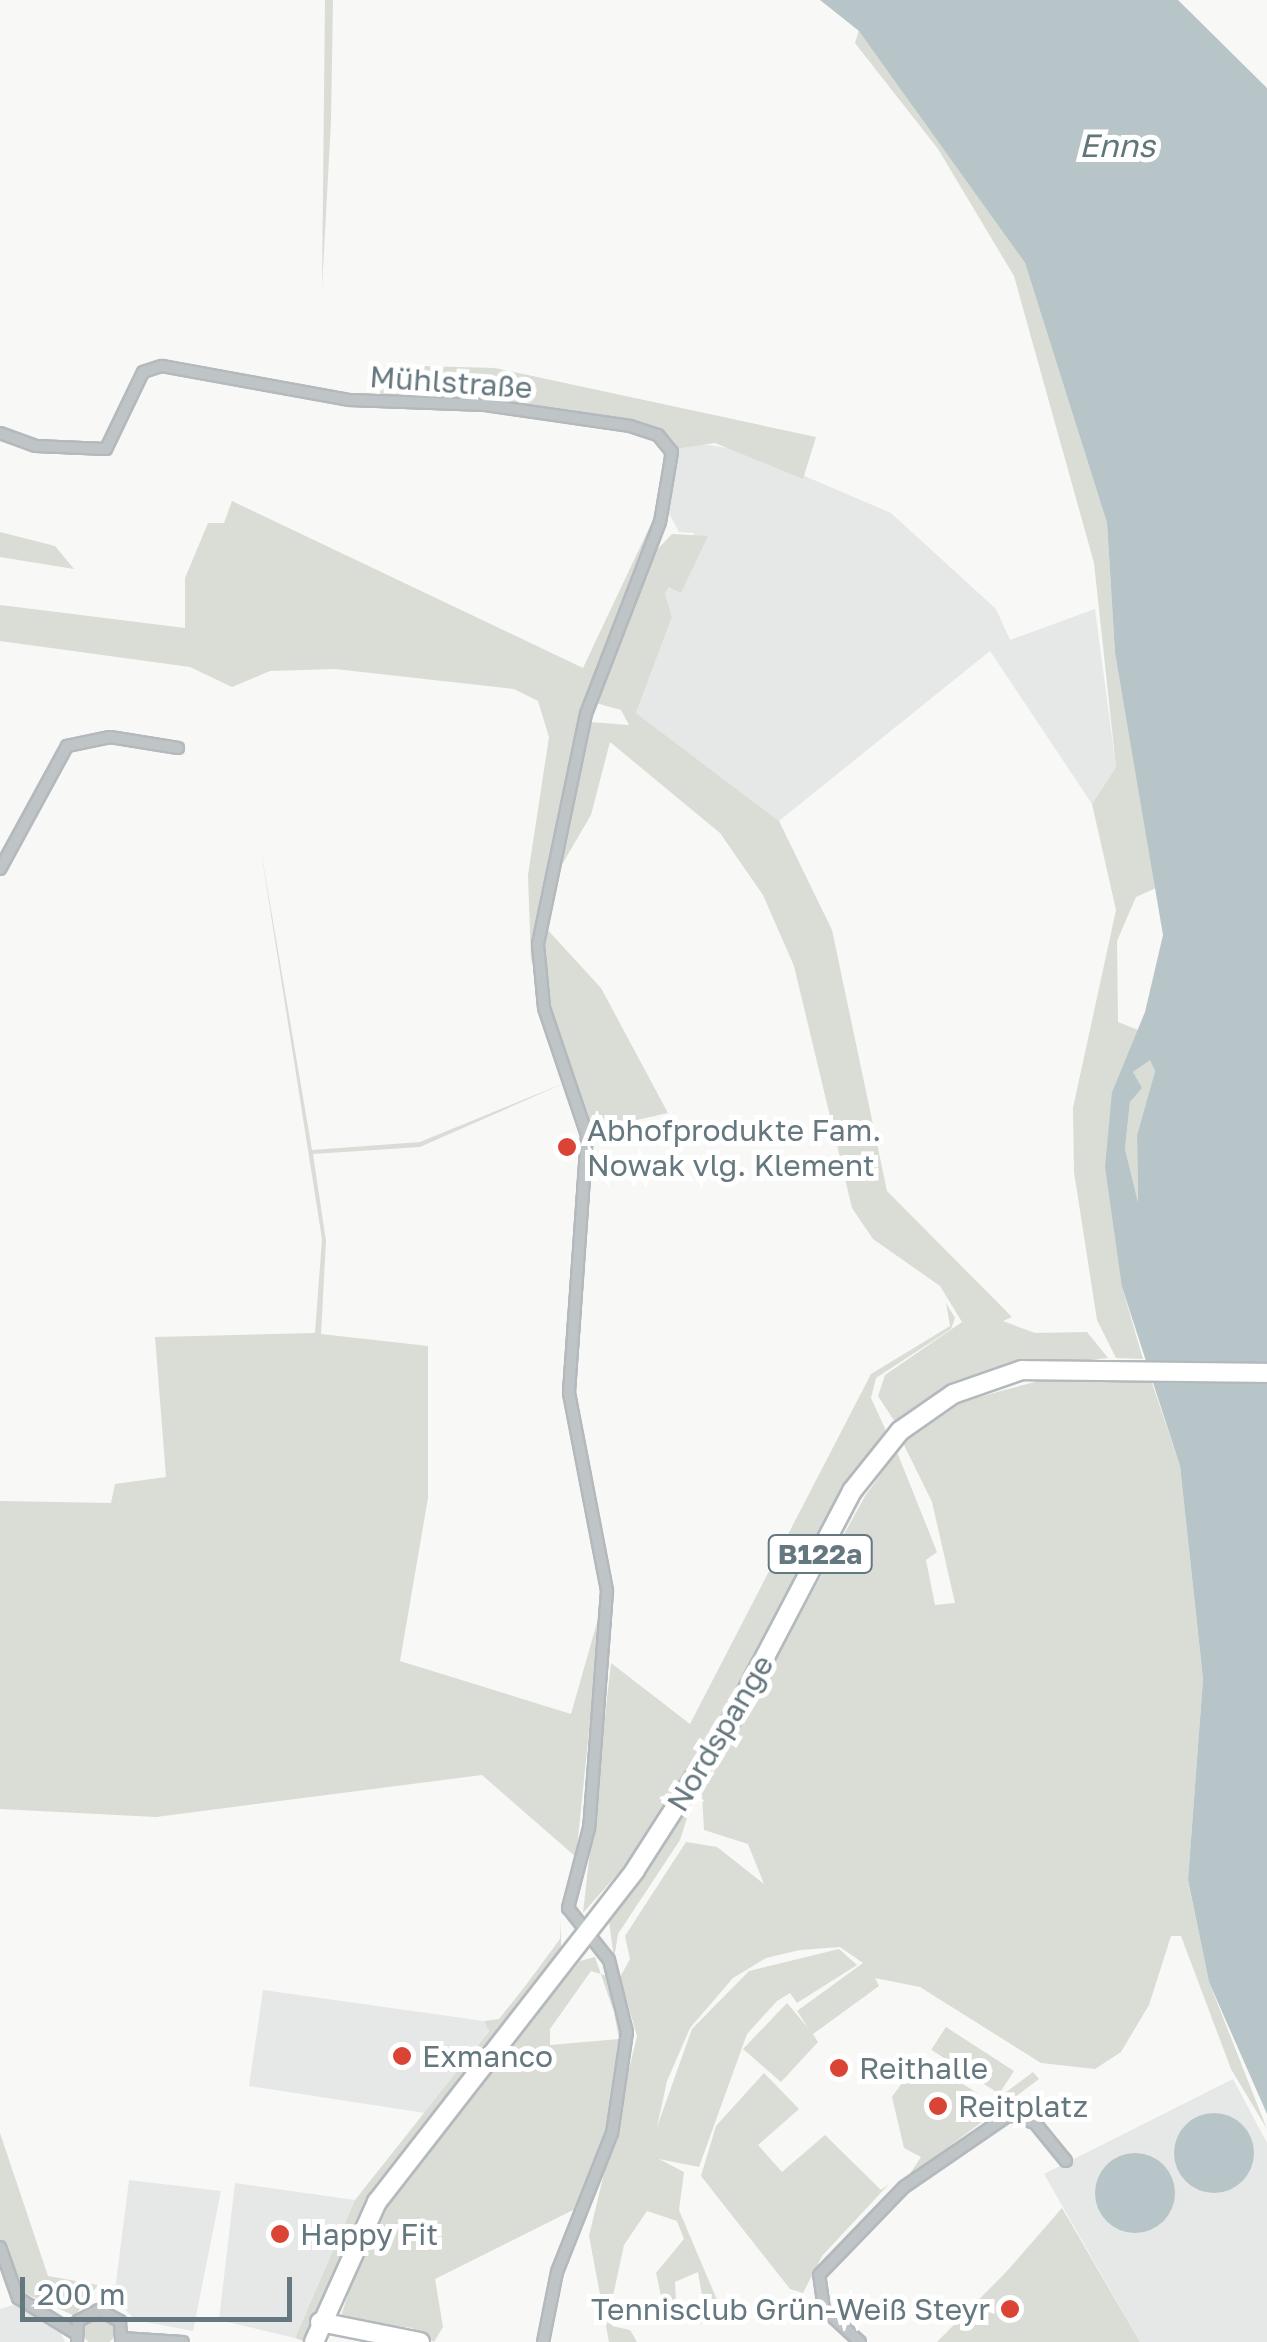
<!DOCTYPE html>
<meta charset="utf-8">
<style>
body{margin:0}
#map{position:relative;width:1267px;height:2342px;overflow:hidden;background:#f8f8f6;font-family:"Golos Text",sans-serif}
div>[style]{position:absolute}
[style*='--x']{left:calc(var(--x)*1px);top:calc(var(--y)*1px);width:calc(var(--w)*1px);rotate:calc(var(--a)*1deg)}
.built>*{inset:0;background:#e6e8e7}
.green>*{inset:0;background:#d9ddd5;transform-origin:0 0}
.round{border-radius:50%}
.water>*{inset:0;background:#b8c5c8}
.roads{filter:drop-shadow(2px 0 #b3b9bc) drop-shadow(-2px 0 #b3b9bc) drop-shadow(0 2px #b3b9bc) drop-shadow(0 -2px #b3b9bc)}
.minor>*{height:10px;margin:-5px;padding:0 5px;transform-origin:5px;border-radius:5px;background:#bfc5c7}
.primary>*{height:18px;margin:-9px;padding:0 9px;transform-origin:9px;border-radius:9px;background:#fff}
.dots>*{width:28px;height:28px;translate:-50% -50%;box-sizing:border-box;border:5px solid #fff;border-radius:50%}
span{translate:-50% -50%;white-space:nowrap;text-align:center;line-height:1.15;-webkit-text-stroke:10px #fff;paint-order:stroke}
.shield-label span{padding:2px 8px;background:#fff;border:2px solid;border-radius:8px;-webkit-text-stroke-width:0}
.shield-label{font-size:28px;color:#65777f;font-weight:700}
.street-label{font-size:30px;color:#65777f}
.poi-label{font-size:30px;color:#65777f}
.left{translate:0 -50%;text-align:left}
.right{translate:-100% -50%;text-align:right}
.water-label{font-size:32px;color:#607679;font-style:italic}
.scale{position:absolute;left:20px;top:2277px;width:272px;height:45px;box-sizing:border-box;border:5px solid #65777f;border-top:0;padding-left:12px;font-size:30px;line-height:35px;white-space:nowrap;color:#65777f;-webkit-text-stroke:8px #fff;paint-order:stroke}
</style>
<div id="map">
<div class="built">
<i style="clip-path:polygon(684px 441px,746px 451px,891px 513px,996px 609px,1010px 640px,1095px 609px,1116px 767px,1092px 804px,990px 651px,779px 821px,636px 713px,672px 617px,665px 595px,669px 586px,680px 592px,694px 533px,679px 532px,667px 510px,674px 449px)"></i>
<i style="clip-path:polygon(263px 1990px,484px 2021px,489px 2030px,425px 2113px,249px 2086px)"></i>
<i style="clip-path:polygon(1233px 2079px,1267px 2143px,1267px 2342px,1140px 2342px,1044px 2174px)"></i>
<i style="clip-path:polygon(129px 2180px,221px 2191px,193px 2331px,135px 2320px,114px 2298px)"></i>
<i style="clip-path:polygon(235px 2183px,355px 2200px,295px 2338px,219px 2320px)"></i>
<i style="clip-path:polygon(16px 2304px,58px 2327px,65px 2342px,0 2342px,0 2309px)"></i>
</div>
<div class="green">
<i style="clip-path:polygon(325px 0,333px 0,331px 121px,322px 288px)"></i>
<i style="clip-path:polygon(859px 30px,1025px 263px,1107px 523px,1115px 653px,1156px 888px,1136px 897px,1117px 941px,1118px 1022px,1138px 1030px,1112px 1092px,1122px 1287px,1143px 1359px,1116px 1358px,1097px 1320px,1074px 1172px,1073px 1108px,1116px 910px,1092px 804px,1116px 767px,1094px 563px,1014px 276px,938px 149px,855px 43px)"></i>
<i style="clip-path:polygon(385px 365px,495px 368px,816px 437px,803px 479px,715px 443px,674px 449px,618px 422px,379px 400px)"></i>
<i style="clip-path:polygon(664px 447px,669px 455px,664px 500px,581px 715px,531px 963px,528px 875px,549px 737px,538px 701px,514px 689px,335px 669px,270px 671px,232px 687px,190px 667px,0 641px,0 605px,185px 628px,185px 578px,208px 523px,224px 523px,232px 501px,583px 668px,659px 507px)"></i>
<i style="clip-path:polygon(0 532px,55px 546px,74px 569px,0 557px)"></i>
<i style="clip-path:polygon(672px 534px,708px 536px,681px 593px,669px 587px,665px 594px,672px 617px,636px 713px,779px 821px,832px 930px,887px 1191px,1012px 1317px,1003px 1321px,1035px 1333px,1087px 1332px,1108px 1358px,988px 1372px,897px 1425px,878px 1396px,885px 1375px,962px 1322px,940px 1286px,873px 1239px,852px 1208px,794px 966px,763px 895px,720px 833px,610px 742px,591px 815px,550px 885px,590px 722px,629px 725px,621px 710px,596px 703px,652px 555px)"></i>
<i style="clip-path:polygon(260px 845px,312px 1150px,420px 1142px,567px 1082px,420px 1147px,313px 1154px,326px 1241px,321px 1334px,428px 1346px,428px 1498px,400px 1661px,571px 1714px,602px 1605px,576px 1857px,482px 1775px,156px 1817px,0 1809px,0 1501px,111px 1503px,115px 1484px,166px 1477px,155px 1337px,315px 1333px,322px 1239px)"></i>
<i style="clip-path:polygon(545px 927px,601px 988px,668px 1113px,592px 1130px,549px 1012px)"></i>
<i style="clip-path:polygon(1150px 1059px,1155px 1071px,1137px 1135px,1138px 1207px,1125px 1149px,1130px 1102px,1141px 1088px,1133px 1072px)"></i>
<i style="clip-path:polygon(1184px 1211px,1189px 1252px,1166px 1245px,1167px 1220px)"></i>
<i style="clip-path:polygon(946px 1303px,955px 1318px,951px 1329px,876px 1378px,871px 1398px,887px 1433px,852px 1479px,729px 1712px,652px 1835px,583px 1913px,611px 1663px,690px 1724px,871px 1374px,950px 1326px)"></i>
<i style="clip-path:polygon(1050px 1378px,1151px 1380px,1180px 1466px,1203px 1679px,1188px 1881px,1209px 1982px,1267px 2129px,1231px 2069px,1181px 1936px,1171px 1936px,1149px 2005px,1121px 2052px,1095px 2069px,1041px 2063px,920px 1987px,875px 1978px,879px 1986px,813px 2034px,818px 2042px,781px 2082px,743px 2049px,787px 2003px,809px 2029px,797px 2011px,863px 1963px,840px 1947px,800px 1950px,766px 1958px,733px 1978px,690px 2028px,667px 2081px,657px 2127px,692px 2029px,749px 1971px,839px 1949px,857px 1965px,797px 2003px,790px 1993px,777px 2001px,747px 2034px,699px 2167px,659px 2159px,684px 2172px,679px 2210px,717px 2300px,713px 2322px,695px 2324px,691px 2313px,704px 2307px,698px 2272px,675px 2282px,676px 2302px,663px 2305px,656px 2273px,684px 2239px,677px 2221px,647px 2211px,624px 2245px,610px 2310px,612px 2326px,630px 2330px,637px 2342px,609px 2342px,589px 2236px,637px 2036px,620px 1977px,630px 1959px,625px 1936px,686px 1842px,717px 1847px,764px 1884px,748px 1844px,704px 1830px,702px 1793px,865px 1496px,897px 1452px,937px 1552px,926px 1560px,935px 1605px,955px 1603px,932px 1502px,903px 1443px,964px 1401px)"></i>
<i style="clip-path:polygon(859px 1493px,693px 1799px,680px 1840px,618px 1934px,614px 1959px,609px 1921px)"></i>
<i style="clip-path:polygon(561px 1921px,561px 1953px,381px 2182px,306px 2342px,295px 2338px,355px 2200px,489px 2031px,484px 2021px,499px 2019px,526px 1985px,560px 1939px)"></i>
<i style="clip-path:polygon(evenodd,595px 1957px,623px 2039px,620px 2085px,585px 2204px,435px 2279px,443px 2327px,434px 2342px,412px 2328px,340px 2319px,372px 2222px,424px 2148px,580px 1961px,595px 1957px,591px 1971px,607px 1976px,619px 2039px,550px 2045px,550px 2029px,591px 1971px)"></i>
<i style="left:946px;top:2027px;width:81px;height:27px;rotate:33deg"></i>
<i style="clip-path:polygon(920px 2057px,977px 2093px,981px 2111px,1033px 2072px,1039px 2079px,907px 2178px,921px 2157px,904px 2148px,892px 2097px)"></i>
<i style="clip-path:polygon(764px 2073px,799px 2109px,758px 2145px,782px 2172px,825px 2135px,881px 2190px,889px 2184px,822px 2256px,803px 2293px,790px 2289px,701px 2176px,716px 2126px)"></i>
<i style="clip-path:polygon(0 2133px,48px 2276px,98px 2285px,75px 2316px,20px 2291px,0 2239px)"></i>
<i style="clip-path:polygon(1062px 2208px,1140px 2342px,937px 2342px,1007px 2271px)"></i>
<i class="round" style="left:83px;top:2314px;width:32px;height:32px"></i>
</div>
<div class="water">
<i style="clip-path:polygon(evenodd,820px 0,1178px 0,1267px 88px,1267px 2114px,1209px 1982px,1188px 1880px,1203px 1679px,1180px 1466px,1122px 1287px,1105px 1167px,1112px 1092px,1145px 1012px,1163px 935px,1115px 653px,1107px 523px,1025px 263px,859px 31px,820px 0,1150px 1060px,1155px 1071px,1137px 1135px,1138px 1203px,1125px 1149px,1130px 1102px,1142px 1088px,1133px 1072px,1150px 1060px)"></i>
<i class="round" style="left:1174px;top:2113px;width:80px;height:80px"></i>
<i class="round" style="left:1095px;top:2153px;width:80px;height:80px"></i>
</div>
<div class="roads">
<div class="minor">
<i style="--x:0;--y:433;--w:38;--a:20"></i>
<i style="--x:36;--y:446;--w:70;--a:2.5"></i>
<i style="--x:106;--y:449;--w:85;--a:-64.3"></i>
<i style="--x:143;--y:372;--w:20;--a:-18"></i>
<i style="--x:162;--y:366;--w:191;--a:10.3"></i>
<i style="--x:350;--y:400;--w:135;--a:2.1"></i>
<i style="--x:485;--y:405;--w:147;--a:8.2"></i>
<i style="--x:630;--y:426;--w:29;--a:18"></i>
<i style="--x:658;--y:435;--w:22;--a:51"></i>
<i style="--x:672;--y:452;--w:71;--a:99.7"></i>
<i style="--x:660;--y:522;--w:206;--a:111.1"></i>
<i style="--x:586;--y:714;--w:235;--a:101.8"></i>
<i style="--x:538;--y:944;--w:64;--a:84.6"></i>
<i style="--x:544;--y:1008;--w:134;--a:71.3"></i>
<i style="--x:587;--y:1135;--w:259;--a:94"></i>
<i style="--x:569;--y:1393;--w:202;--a:79.1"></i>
<i style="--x:607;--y:1591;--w:238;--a:94.3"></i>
<i style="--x:589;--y:1828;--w:83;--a:104.7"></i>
<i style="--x:568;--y:1908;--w:66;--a:51.7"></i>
<i style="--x:609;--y:1960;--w:74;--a:76"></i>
<i style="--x:627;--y:2032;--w:102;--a:98.4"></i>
<i style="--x:612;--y:2133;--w:149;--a:111.6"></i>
<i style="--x:557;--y:2272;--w:71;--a:101.3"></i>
<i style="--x:0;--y:869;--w:140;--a:-61.4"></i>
<i style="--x:67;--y:746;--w:44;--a:-11.8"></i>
<i style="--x:110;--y:737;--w:69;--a:9.2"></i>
<i style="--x:0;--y:2247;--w:54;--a:70.6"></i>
<i style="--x:18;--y:2298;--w:67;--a:31.6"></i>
<i style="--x:122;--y:2338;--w:61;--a:3.8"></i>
<i style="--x:77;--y:2342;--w:21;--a:-87"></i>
<i style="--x:78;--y:2321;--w:24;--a:-28"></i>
<i style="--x:99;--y:2310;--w:24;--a:28"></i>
<i style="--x:120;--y:2321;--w:21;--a:87"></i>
<i style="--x:860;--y:2342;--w:49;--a:-137.5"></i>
<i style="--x:824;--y:2309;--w:34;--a:-98"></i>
<i style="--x:819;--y:2275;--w:122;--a:-46"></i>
<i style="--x:904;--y:2187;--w:127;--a:-34.4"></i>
<i style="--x:1009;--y:2115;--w:27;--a:17"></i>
<i style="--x:1035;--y:2123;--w:49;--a:50.8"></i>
</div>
<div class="primary">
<i style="--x:320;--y:2322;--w:102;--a:11.3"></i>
<i style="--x:314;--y:2342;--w:154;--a:-65.8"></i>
<i style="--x:377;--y:2202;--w:420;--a:-52.1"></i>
<i style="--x:635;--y:1870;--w:185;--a:-57.3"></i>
<i style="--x:735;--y:1714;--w:252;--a:-62.3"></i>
<i style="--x:852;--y:1491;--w:77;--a:-51.3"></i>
<i style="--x:900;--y:1431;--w:65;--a:-34.9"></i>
<i style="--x:953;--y:1394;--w:73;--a:-19.2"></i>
<i style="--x:1022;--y:1370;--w:245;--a:0.7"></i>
</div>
</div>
<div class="dots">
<i style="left:567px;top:1147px;background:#d94434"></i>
<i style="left:402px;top:2056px;background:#d94434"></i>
<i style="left:839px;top:2068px;background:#d94434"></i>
<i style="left:938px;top:2106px;background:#d94434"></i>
<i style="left:280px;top:2234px;background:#d94434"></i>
<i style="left:1010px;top:2309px;background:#d94434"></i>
</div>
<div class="shield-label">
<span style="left:820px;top:1554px">B122a</span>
</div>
<div class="street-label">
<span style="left:451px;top:382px;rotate:4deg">Mühlstraße</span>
<span style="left:720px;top:1733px;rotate:-59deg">Nordspange</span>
</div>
<div class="poi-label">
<span class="left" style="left:587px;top:1147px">Abhofprodukte Fam.<br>Nowak vlg. Klement</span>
<span class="left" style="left:422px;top:2056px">Exmanco</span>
<span class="left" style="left:859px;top:2068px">Reithalle</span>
<span class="left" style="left:958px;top:2106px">Reitplatz</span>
<span class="left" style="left:300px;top:2234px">Happy Fit</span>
<span class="right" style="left:990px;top:2309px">Tennisclub Grün-Weiß Steyr</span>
</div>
<div class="water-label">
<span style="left:1117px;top:145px">Enns</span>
</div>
<div class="scale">200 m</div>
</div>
